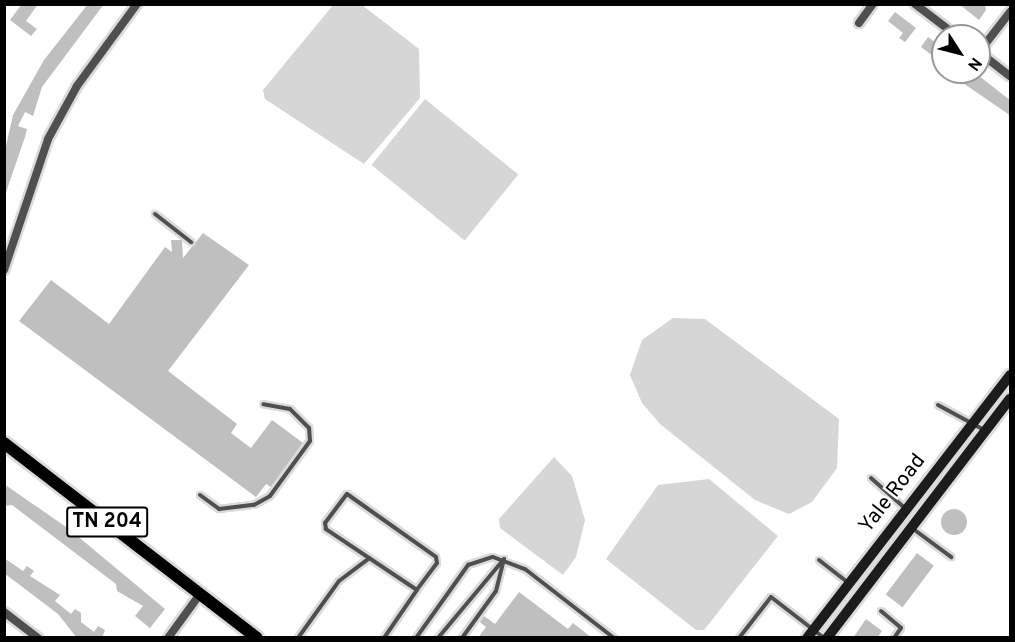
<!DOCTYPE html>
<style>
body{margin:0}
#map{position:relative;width:1015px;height:642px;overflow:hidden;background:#fff;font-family:Overpass,sans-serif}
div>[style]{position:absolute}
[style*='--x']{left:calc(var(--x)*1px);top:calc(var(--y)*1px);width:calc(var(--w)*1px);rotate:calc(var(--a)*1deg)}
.green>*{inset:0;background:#d6d6d6;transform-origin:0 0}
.building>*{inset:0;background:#bfbfbf;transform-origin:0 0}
.round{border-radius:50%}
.roads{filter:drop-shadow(2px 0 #dbdbdb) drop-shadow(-2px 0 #dbdbdb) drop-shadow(0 2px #dbdbdb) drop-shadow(0 -2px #dbdbdb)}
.lane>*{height:4px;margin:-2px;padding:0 2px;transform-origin:2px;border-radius:2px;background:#4f4f4f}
.street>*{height:8px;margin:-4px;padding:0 4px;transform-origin:4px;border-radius:4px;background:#4f4f4f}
.secondary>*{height:10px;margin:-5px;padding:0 5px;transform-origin:5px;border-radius:5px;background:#1c1c1c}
.primary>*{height:12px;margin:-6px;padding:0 6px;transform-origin:6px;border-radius:6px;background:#000}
span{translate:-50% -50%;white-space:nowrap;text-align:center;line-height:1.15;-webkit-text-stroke:4.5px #fff;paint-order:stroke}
.shield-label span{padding:2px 4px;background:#fff;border:2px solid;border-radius:4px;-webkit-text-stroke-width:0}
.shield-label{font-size:20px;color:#000;font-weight:700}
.street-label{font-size:21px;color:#000}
.frame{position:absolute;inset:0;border:6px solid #000;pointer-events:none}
.north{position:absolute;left:931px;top:24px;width:60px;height:60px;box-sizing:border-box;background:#fff;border:2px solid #999;border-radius:50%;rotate:126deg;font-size:16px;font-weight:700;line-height:24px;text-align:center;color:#000}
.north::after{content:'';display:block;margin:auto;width:21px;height:27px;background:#000;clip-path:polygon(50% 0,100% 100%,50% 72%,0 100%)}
</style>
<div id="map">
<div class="green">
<i style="clip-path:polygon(334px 4px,362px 5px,419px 49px,420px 98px,364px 164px,265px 99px,263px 90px)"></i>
<i style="left:425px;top:99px;width:120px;height:85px;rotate:39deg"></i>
<i style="clip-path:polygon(673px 318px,705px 319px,839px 419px,837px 468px,812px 502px,789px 514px,755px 500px,660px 424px,642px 403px,630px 375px,642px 340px)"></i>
<i style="clip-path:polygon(554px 457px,572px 476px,585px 520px,576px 557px,563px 575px,500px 528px,499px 519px)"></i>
<i style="clip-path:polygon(709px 479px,778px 536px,704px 630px,696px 630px,606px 559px,658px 485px)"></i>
</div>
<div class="building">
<i style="clip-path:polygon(22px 4px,38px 4px,26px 21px,37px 29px,31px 36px,10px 20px)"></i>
<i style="clip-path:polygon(88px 4px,104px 4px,42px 87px,33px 116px,25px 112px,18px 126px,27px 129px,25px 137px,4px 198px,4px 155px,13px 115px,44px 60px)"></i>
<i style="clip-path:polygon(959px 4px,985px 4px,986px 10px,979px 20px)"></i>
<i style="clip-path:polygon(895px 12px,916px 28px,905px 42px,899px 38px,903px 33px,888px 21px)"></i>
<i style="clip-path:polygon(928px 37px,943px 48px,943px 64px,921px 47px)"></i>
<i style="clip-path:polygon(947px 72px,974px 72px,1011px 101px,1011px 116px)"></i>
<i style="clip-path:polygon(203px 233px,249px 265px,168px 371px,237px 424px,231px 433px,251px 448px,272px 420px,303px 443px,271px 487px,266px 484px,256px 497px,19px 321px,51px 280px,109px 324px,165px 247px,172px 252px,171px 240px,182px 240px,183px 258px)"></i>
<i style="clip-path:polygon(4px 484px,69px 529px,165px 609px,150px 628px,135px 616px,143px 606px,117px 591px,116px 584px,12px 505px,4px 506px)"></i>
<i class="round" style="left:941px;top:509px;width:26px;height:26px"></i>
<i style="left:917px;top:553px;width:21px;height:52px;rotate:37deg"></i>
<i style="clip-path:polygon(4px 558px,23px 571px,27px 566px,34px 571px,30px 576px,60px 595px,55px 601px,71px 614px,75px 609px,81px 613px,81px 622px,94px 632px,98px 626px,105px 630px,102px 638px,77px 638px,58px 614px,4px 573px)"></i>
<i style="clip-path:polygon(519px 592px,568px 629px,573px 623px,592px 638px,478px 638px,486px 627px,480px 622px,484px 616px,495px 624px)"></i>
<i style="clip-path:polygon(866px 619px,882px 631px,877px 638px,853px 638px)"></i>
</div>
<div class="roads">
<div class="lane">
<i style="--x:155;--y:214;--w:46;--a:37.9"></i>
<i style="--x:938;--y:405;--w:52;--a:28.5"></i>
<i style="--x:871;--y:478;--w:47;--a:41.5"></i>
<i style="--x:347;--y:494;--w:109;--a:35.3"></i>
<i style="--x:436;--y:557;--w:6;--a:81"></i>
<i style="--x:437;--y:563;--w:34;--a:127"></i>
<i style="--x:417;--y:590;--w:110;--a:-146.2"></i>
<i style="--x:326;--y:529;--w:6;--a:-99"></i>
<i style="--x:325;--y:523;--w:36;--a:-53"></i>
<i style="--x:200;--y:495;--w:24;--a:36"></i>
<i style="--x:219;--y:509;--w:35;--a:-7"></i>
<i style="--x:254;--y:505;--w:18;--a:-29"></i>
<i style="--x:270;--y:496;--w:68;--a:-54"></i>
<i style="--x:310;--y:441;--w:13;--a:-94"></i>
<i style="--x:309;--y:428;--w:27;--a:-135"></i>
<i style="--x:290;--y:409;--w:27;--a:-170"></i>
<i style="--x:912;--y:528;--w:49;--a:36.6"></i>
<i style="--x:819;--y:560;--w:37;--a:38"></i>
<i style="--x:881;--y:611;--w:26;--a:40"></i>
<i style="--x:901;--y:628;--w:12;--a:125"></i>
<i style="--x:298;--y:638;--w:70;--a:-54.3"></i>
<i style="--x:339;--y:581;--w:38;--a:-37"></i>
<i style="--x:384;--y:638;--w:58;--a:-55.5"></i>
<i style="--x:416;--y:638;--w:90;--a:-54.5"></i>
<i style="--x:468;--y:565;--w:26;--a:-18"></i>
<i style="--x:493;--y:557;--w:34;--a:21"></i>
<i style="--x:525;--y:569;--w:113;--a:37.8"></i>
<i style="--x:438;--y:638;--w:103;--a:-50.1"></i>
<i style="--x:462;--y:638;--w:58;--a:-54.1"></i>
<i style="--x:496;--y:591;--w:33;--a:-76"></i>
<i style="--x:739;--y:638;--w:52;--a:-52"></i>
<i style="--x:771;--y:597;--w:67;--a:37.7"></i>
</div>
<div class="street">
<i style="--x:915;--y:4;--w:53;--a:37.3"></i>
<i style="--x:859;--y:23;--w:24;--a:-54"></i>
<i style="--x:979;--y:52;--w:51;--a:-52.2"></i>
<i style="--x:979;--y:52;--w:39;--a:38"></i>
<i style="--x:4;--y:270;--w:138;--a:-71.4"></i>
<i style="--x:48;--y:139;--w:60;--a:-61.3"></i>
<i style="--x:77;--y:86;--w:102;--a:-53.8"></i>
<i style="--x:4;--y:612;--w:43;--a:37.4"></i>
<i style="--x:168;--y:638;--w:54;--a:-54"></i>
</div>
<div class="secondary">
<i style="--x:807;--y:638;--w:332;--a:-52.3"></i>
<i style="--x:827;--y:638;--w:301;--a:-52.6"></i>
</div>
<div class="primary">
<i style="--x:4;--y:443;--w:319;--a:37.6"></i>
</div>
</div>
<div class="shield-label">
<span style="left:107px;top:522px">TN 204</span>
</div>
<div class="street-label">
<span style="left:893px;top:494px;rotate:-52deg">Yale Road</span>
</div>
<div class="frame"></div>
<div class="north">N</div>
</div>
